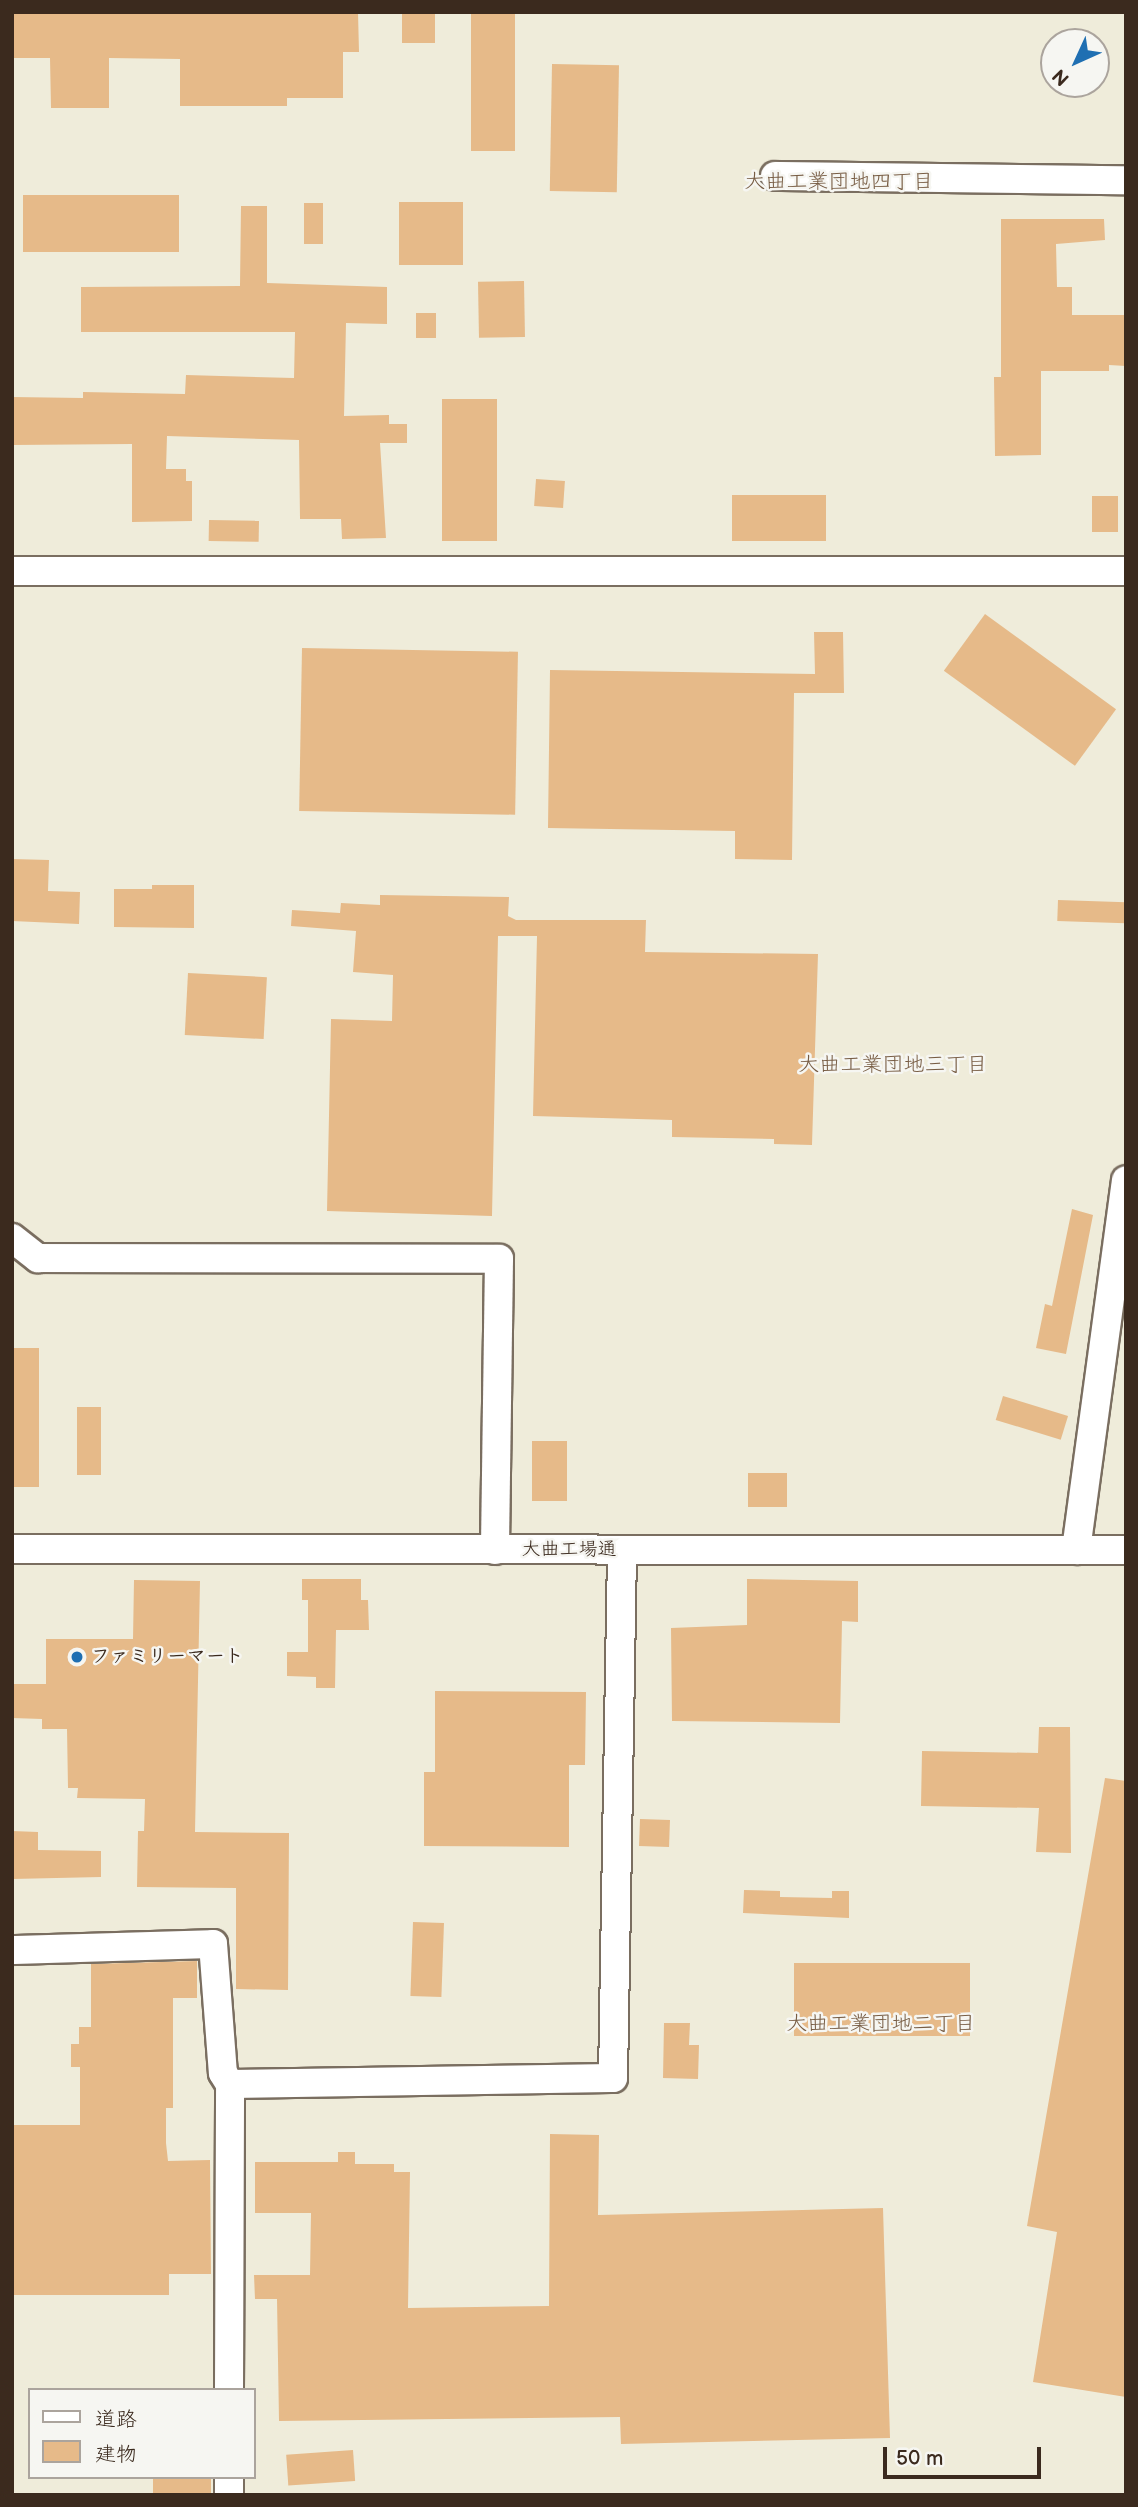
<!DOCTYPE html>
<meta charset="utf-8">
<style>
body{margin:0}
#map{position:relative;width:1138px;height:2507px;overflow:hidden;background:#efecda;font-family:"Balsamiq Sans","Klee One",sans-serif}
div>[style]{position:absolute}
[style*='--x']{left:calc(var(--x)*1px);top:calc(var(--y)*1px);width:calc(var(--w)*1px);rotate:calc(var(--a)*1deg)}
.building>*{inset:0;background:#e6ba89;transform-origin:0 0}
.roads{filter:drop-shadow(2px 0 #7a6e60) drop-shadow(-2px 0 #7a6e60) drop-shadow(0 2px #7a6e60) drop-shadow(0 -2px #7a6e60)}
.minor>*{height:28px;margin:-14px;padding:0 14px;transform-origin:14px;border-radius:14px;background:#fff}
.dots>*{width:19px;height:19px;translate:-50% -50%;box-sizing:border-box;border:4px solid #f6f6f2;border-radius:50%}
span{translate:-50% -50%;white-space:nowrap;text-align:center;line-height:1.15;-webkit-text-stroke:5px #f6f6f2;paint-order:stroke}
.street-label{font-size:19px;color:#3b2a1e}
.poi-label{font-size:19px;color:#3b2a1e;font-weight:700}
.left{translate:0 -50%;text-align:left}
.neighbourhood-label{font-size:21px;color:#775c43}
.frame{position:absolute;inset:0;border:14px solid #3b2a1e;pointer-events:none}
.legend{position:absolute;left:28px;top:2388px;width:228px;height:91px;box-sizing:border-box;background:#f6f6f2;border:2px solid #aba49d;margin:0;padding:9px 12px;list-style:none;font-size:21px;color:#3b2a1e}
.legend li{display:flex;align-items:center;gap:14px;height:35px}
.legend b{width:35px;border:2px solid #aba49d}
.north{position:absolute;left:1040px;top:28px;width:70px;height:70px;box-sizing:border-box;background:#f6f6f2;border:2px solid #aba49d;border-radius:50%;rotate:225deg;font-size:19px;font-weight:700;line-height:28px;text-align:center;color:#3b2a1e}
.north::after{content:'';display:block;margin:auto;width:24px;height:32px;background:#1f6fb2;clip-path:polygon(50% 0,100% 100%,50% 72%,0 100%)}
.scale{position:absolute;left:883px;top:2447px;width:158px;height:32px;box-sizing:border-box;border:4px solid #3b2a1e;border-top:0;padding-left:9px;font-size:21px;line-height:24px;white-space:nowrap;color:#3b2a1e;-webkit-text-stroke:5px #f6f6f2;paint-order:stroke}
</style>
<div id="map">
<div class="building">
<i style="clip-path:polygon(12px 12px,358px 12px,359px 52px,343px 52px,343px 98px,287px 98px,287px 106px,180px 106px,180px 59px,109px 58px,109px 108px,51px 108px,50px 58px,12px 58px)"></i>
<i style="left:402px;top:12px;width:33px;height:31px"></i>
<i style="left:471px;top:12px;width:44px;height:139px"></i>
<i style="left:552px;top:64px;width:67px;height:127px;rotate:1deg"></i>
<i style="left:179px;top:195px;width:57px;height:156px;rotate:90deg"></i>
<i style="left:399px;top:202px;width:64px;height:63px"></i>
<i style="left:304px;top:203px;width:19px;height:41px"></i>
<i style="clip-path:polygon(241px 206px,267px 206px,267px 283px,387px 287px,387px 324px,346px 323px,344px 416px,389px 415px,389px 424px,407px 424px,407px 443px,380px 443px,386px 538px,342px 539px,341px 519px,300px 519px,299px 440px,167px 436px,166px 469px,186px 469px,186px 481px,192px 481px,192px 521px,132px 522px,132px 444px,12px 445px,12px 397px,83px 398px,83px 392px,185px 394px,186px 375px,294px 378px,295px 332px,81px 332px,81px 287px,240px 286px)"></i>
<i style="clip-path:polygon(1001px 219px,1104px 219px,1105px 240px,1056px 244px,1057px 287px,1072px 287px,1072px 315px,1126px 315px,1126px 366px,1109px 365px,1109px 371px,1041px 371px,1041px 455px,995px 456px,994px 377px,1001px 377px)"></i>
<i style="left:524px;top:281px;width:56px;height:46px;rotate:89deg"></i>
<i style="left:416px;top:313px;width:20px;height:25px"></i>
<i style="left:442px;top:399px;width:55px;height:142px"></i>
<i style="left:536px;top:479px;width:29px;height:27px;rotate:4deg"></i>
<i style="left:732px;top:495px;width:94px;height:46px"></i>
<i style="left:1092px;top:496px;width:26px;height:36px"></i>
<i style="left:209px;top:520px;width:50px;height:21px;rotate:1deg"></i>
<i style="left:985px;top:614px;width:162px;height:70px;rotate:36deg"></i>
<i style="clip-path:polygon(814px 632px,843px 632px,844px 693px,794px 693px,792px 860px,735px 859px,735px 831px,548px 828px,550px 670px,815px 674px)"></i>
<i style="left:302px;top:648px;width:216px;height:163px;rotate:1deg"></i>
<i style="clip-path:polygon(12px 859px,49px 860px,48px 891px,80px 892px,79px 924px,12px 921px)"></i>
<i style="clip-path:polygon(152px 885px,194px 885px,194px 928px,114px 927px,114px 889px,152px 889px)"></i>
<i style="clip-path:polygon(380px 895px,509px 897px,508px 916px,516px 920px,646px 920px,645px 952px,818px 954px,812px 1145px,774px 1144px,774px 1139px,672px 1137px,672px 1120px,533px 1116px,537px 936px,498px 936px,492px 1216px,327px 1211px,331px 1019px,392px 1021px,393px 975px,353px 972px,356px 931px,291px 926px,292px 910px,340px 913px,341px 903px,380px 905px)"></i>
<i style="left:1058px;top:900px;width:68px;height:21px;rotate:2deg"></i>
<i style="left:188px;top:973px;width:79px;height:62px;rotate:3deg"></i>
<i style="clip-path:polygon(1072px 1209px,1093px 1215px,1066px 1354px,1036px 1348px,1045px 1304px,1052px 1306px)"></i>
<i style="left:12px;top:1348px;width:27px;height:139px"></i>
<i style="left:1003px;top:1396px;width:68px;height:25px;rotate:17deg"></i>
<i style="left:77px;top:1407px;width:24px;height:68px"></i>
<i style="left:532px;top:1441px;width:35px;height:60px"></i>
<i style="left:748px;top:1473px;width:39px;height:34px"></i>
<i style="clip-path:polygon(302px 1579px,361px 1579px,361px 1600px,368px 1600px,369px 1630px,336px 1630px,335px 1688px,316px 1688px,316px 1677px,287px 1676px,287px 1652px,308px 1652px,308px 1600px,302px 1600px)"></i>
<i style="clip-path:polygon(747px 1579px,858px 1581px,858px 1622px,842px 1621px,840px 1723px,672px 1721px,671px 1628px,747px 1625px)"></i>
<i style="clip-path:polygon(134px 1580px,200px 1581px,195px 1832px,289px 1833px,288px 1990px,236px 1989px,236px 1888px,137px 1887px,138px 1831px,144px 1831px,145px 1799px,77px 1798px,78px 1788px,68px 1788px,67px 1729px,42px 1729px,42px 1719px,12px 1718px,12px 1684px,46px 1684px,46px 1639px,133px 1639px)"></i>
<i style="clip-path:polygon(435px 1691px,586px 1692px,585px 1765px,569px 1765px,569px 1847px,424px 1846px,424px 1772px,435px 1772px)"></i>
<i style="clip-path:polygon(1039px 1727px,1070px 1727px,1071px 1853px,1036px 1852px,1039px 1808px,921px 1806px,922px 1751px,1038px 1753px)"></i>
<i style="clip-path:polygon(1105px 1778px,1126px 1781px,1126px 2397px,1033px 2382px,1057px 2232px,1027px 2226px)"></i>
<i style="left:640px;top:1819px;width:30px;height:27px;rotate:2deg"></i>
<i style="clip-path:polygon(12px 1831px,38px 1832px,38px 1850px,101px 1851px,101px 1877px,12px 1879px)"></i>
<i style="clip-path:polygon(744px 1890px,780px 1891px,780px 1897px,832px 1898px,832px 1891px,849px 1891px,849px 1918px,743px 1913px)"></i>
<i style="left:413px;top:1922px;width:31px;height:74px;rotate:2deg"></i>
<i style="clip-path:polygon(197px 1961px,197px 1998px,173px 1998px,173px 2108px,166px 2108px,166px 2143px,168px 2161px,210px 2160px,211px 2274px,169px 2274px,169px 2295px,13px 2295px,13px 2125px,80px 2125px,80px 2067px,71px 2067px,71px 2044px,79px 2044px,79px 2027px,91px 2027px,91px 1964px)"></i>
<i style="left:794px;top:1963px;width:176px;height:73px"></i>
<i style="clip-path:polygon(664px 2023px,690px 2023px,689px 2045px,699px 2045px,698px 2079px,663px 2078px)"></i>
<i style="clip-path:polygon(550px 2134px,599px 2135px,598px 2215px,883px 2208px,890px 2438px,621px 2444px,620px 2417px,279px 2421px,277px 2299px,255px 2299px,254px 2275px,310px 2275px,311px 2213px,255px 2213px,255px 2162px,338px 2162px,338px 2152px,355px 2152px,355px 2164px,394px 2164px,394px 2172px,410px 2172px,408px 2308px,549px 2306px)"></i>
<i style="left:353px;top:2450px;width:31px;height:67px;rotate:86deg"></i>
<i style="left:153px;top:2477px;width:58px;height:16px"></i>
</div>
<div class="roads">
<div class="minor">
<i style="--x:775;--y:176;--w:351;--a:0.7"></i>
<i style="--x:12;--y:571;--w:1114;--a:0"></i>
<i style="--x:12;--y:1238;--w:33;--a:38"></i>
<i style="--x:38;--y:1258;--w:461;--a:0.1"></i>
<i style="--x:499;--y:1259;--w:291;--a:90.8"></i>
<i style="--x:12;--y:1549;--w:1114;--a:0.05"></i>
<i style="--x:1076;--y:1550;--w:373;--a:-82.3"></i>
<i style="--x:12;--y:1950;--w:201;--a:-1.7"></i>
<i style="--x:213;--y:1944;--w:129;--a:85.6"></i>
<i style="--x:223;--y:2073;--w:13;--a:58"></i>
<i style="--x:229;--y:2390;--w:306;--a:-89.8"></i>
<i style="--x:230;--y:2084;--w:383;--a:-0.9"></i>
<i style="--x:613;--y:2078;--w:528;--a:-89.02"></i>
<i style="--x:229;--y:2495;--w:18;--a:-90"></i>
</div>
</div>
<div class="dots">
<i style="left:77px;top:1657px;background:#1f6fb2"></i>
</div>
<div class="street-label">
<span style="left:569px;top:1550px">大曲工場通</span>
</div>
<div class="poi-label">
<span class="left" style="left:91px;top:1657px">ファミリーマート</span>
</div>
<div class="neighbourhood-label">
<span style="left:839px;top:182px">大曲工業団地四丁目</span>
<span style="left:893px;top:1065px">大曲工業団地三丁目</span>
<span style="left:881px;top:2024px">大曲工業団地二丁目</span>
</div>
<div class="frame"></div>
<ul class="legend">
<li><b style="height:9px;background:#fff"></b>道路</li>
<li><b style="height:19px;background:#e6ba89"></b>建物</li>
</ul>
<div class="north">N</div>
<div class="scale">50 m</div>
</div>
